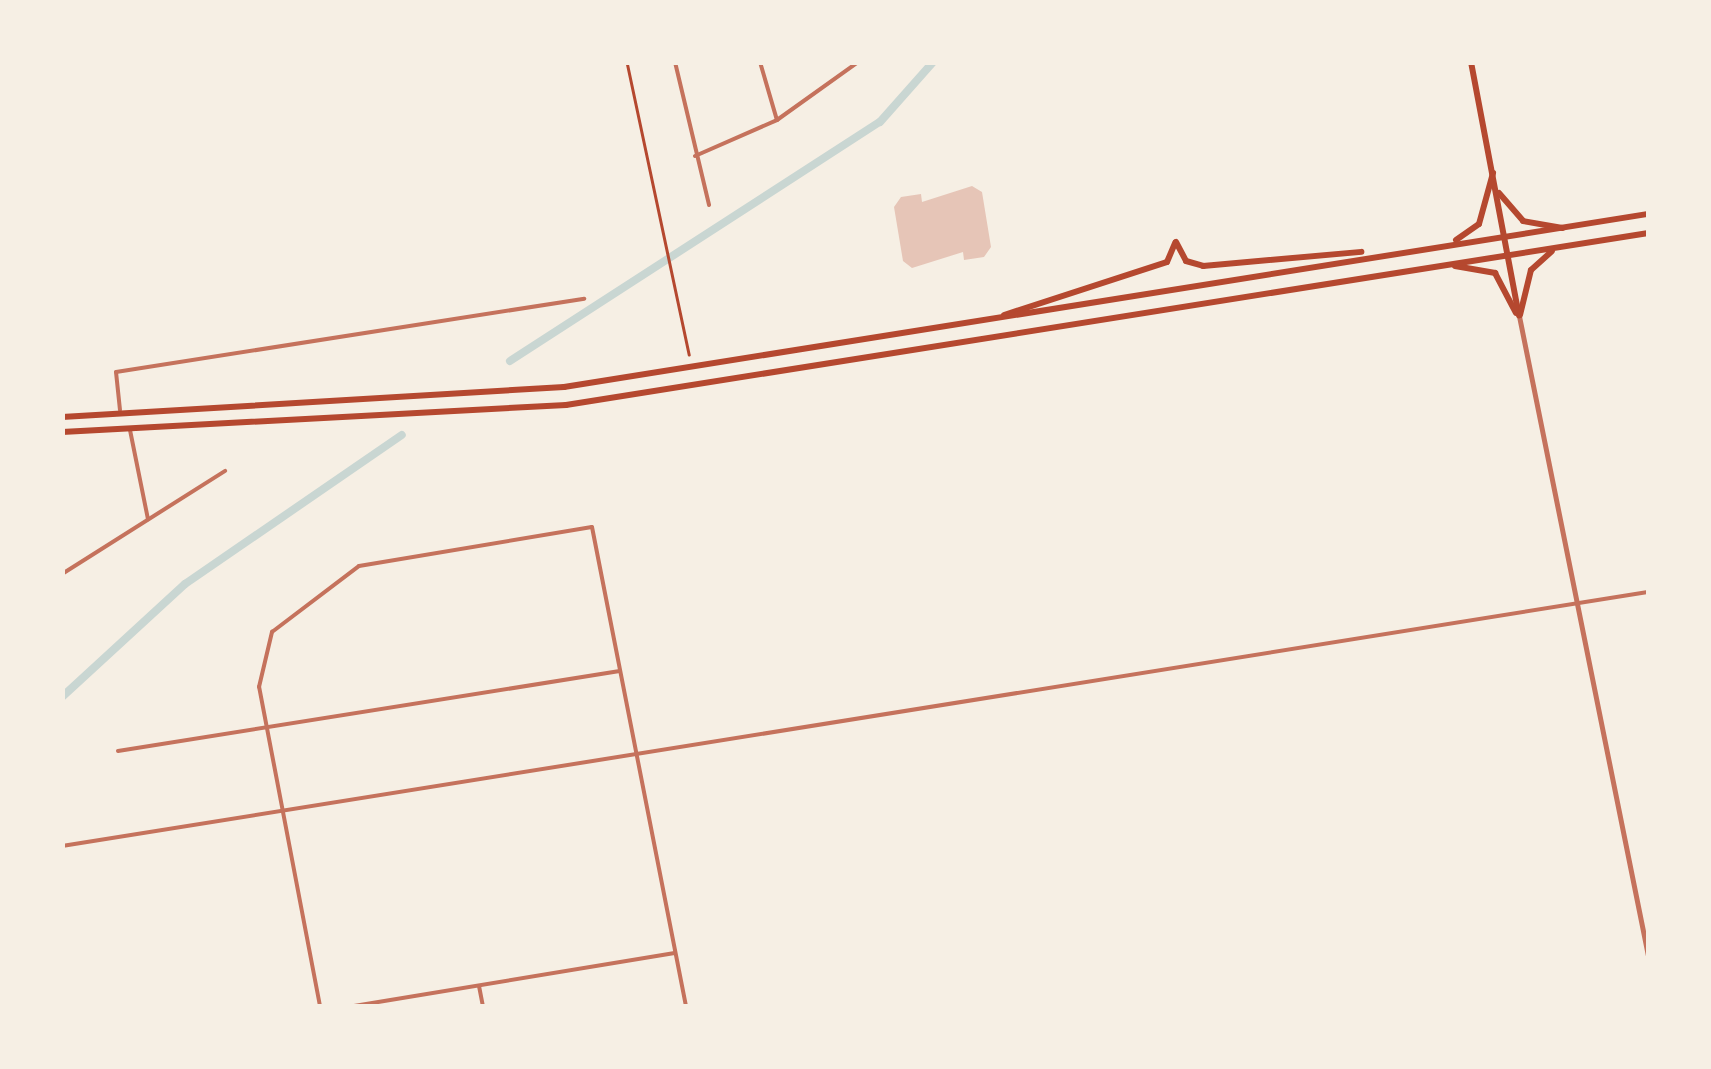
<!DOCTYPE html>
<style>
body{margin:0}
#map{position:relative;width:1711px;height:1069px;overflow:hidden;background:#f6efe4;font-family:Ubuntu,sans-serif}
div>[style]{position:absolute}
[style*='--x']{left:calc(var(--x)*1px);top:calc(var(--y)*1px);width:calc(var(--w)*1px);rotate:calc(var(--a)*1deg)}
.canal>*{height:8px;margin:-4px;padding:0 4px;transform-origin:4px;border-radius:4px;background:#c9d6d2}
.building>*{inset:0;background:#e6c5b7}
.path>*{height:2.5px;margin:-1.25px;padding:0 1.25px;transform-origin:1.25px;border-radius:1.25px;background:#b5482f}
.minor>*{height:4px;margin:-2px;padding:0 2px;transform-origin:2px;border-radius:2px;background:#c5725c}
.tertiary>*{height:5px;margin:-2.5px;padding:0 2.5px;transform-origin:2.5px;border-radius:2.5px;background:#c5725c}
.secondary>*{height:6px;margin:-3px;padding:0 3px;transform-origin:3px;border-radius:3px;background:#b5482f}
span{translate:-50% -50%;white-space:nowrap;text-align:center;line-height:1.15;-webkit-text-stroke:10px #f6efe4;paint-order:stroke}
.frame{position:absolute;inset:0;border:65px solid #f6efe4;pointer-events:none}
</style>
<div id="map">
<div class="canal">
<i style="--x:510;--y:361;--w:440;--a:-32.9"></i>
<i style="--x:880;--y:122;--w:80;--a:-48.5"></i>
<i style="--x:62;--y:697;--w:167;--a:-42.6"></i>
<i style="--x:185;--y:584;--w:263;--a:-34.5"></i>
</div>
<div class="building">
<i style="clip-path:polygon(972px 186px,982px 192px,991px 247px,984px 257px,964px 260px,963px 252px,912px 268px,903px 261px,894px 207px,901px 197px,921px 194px,922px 202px)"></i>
</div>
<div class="path">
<i style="--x:627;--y:62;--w:299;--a:78"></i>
</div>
<div class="minor">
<i style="--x:675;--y:62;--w:147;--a:76.6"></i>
<i style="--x:760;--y:62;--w:60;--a:73.7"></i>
<i style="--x:695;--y:156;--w:90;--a:-23.7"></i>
<i style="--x:777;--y:120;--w:100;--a:-35.6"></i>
<i style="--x:120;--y:410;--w:38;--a:-96"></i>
<i style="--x:116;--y:372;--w:474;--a:-8.9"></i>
<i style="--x:130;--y:430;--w:91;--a:78.6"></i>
<i style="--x:62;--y:574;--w:193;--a:-32.3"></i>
<i style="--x:118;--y:751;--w:508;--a:-9.05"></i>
<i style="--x:62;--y:846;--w:1606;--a:-9.1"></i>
<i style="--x:479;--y:986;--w:20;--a:79"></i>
<i style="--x:320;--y:1006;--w:325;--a:-100.8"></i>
<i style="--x:259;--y:687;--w:57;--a:-76.7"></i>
<i style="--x:272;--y:632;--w:109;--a:-37.2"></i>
<i style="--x:359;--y:566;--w:236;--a:-9.5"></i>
<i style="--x:592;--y:527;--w:488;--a:78.9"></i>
<i style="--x:354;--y:1006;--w:325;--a:-9.4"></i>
</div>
<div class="tertiary">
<i style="--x:1519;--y:316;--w:653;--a:78.6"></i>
</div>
<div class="secondary">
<i style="--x:1471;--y:62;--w:258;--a:79.3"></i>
<i style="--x:1499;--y:193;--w:37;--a:49"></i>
<i style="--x:1523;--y:221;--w:40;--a:10"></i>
<i style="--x:1456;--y:240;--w:28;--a:-35"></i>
<i style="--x:1479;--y:224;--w:53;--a:-74.6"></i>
<i style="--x:1176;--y:242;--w:21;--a:62"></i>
<i style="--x:1186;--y:261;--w:18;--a:16"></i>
<i style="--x:1203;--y:266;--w:159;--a:-5.1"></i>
<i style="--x:1455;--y:266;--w:41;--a:9.9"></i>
<i style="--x:1495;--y:273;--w:45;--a:62.3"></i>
<i style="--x:1004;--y:315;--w:171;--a:-18"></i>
<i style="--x:1167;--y:262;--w:21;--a:-67"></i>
<i style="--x:1520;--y:315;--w:46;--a:-76.3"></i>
<i style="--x:1531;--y:270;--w:28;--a:-42"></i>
<i style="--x:62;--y:417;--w:503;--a:-3.42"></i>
<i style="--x:564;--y:387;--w:1098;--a:-9.07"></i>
<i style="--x:62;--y:432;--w:505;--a:-3.07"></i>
<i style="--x:566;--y:405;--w:1096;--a:-9.03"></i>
</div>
<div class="frame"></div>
</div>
